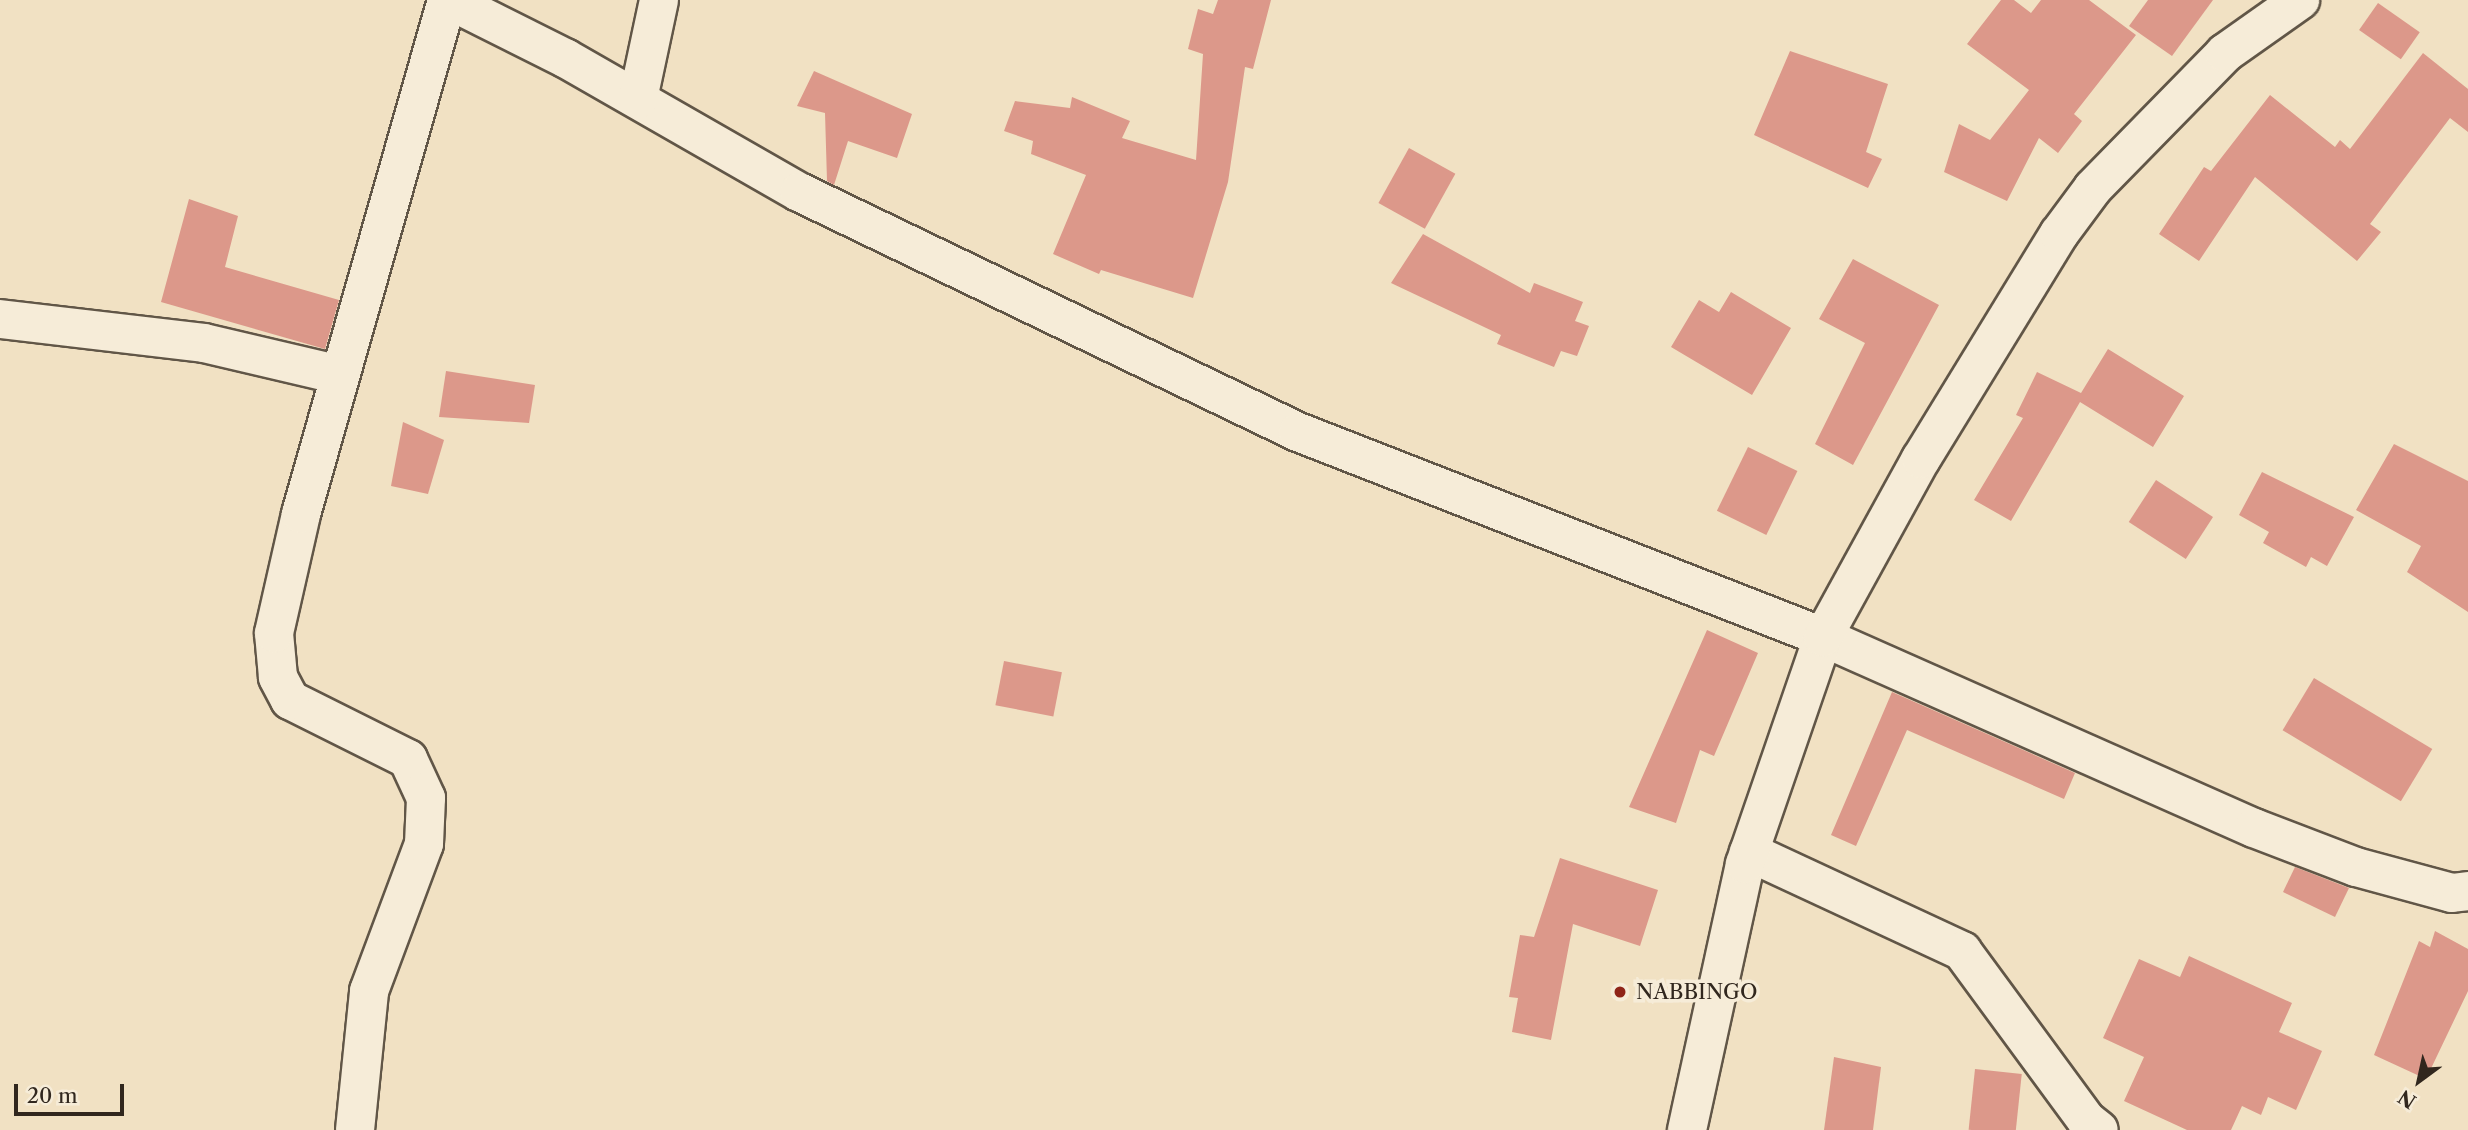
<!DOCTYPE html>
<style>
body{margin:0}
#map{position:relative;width:2468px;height:1130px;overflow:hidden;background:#f1e1c3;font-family:"Libre Caslon Text",serif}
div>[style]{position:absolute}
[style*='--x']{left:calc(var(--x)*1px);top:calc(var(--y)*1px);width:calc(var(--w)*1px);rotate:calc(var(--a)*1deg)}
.building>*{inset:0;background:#dc988a;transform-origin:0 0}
.roads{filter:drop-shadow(2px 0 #615647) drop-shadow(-2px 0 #615647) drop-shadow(0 2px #615647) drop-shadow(0 -2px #615647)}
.street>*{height:38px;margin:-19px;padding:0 19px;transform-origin:19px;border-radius:19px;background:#f6ecd8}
.dots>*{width:19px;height:19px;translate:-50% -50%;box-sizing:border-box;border:4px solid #f6ecd8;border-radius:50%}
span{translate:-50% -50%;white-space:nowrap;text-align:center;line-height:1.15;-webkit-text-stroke:7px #f6ecd8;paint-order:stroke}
.poi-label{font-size:21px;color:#31271e}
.left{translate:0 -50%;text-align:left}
.north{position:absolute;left:2384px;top:1046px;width:70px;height:70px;-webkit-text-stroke:5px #f6ecd8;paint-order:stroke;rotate:213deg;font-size:19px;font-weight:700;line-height:28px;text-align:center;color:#31271e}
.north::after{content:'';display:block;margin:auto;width:24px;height:32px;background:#31271e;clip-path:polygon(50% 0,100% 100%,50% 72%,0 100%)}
.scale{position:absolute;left:14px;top:1084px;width:110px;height:32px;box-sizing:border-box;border:4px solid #31271e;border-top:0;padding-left:9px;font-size:21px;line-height:24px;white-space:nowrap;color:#31271e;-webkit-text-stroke:5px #f6ecd8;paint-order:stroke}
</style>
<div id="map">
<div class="building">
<i style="clip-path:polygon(1218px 0,1271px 0,1253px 69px,1245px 67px,1228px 182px,1193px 298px,1101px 270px,1099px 274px,1053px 254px,1086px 175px,1031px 154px,1033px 141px,1004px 131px,1015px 101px,1070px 108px,1072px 97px,1130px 121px,1122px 138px,1196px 160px,1203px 54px,1188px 49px,1198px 9px,1213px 14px)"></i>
<i style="clip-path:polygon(2001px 0,2014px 0,2031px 13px,2041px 0,2089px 0,2136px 35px,2074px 114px,2082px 121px,2058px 153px,2039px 138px,2007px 201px,1944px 172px,1959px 124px,1990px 140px,2029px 90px,1967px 44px)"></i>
<i style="clip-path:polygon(2148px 0,2213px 0,2172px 56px,2129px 26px)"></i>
<i style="left:2378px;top:3px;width:51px;height:33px;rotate:35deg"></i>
<i style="clip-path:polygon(1790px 51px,1888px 84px,1866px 152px,1882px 159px,1868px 188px,1754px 135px)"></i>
<i style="clip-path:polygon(2423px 53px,2468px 89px,2468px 132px,2450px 118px,2370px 224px,2381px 232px,2357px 261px,2255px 177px,2199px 261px,2159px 234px,2204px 167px,2211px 171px,2270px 95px,2335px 147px,2340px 140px,2350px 149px)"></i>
<i style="clip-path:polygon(814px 71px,912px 114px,897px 158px,848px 141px,834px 185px,827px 181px,825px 113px,797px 106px)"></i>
<i style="left:1409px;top:148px;width:53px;height:63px;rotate:29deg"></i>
<i style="clip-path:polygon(189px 199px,238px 216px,225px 267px,339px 300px,325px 349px,161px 302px)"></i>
<i style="clip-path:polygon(1423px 234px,1530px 293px,1534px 283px,1583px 302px,1575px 321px,1589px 326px,1577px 356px,1561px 351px,1554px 367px,1497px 344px,1501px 335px,1391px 283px)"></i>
<i style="clip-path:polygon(1853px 259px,1939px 305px,1853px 465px,1815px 444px,1865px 343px,1819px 319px)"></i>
<i style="clip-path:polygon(1731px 292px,1791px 328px,1752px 395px,1671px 347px,1699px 300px,1719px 312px)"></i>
<i style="clip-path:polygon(2108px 349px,2184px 396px,2153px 447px,2080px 402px,2011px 521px,1974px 500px,2023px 418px,2016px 415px,2037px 372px,2081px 393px)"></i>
<i style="clip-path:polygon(446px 371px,535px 385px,529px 423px,439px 417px)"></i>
<i style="clip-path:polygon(403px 422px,444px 440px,428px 494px,391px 486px)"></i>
<i style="clip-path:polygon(2394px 444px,2468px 481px,2468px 612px,2407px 572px,2421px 546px,2356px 510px)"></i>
<i style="left:1748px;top:447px;width:55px;height:71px;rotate:26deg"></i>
<i style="clip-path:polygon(2262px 472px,2354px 517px,2327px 566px,2311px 557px,2306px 567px,2263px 543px,2269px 532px,2239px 515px)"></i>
<i style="left:2156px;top:480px;width:68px;height:50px;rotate:33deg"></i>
<i style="clip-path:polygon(1707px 630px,1758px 653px,1714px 756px,1700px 750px,1676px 823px,1629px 807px)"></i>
<i style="left:1004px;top:661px;width:59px;height:45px;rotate:11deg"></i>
<i style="left:2314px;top:678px;width:138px;height:61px;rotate:31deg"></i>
<i style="clip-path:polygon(1892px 692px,2075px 773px,2064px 799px,1907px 730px,1856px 846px,1831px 835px)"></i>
<i style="clip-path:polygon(1560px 858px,1658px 890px,1640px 946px,1573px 924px,1551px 1040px,1512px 1032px,1518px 998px,1509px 997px,1520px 935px,1534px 937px)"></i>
<i style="clip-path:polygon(2295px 867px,2349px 888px,2335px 917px,2283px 892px)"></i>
<i style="clip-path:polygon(2435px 931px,2468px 949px,2468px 991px,2426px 1079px,2374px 1055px,2419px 941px,2430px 947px)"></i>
<i style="clip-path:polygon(2189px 956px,2292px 1003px,2279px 1032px,2322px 1051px,2296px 1110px,2268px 1097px,2261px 1115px,2242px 1106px,2231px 1130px,2187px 1130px,2124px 1101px,2144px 1057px,2103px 1038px,2139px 959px,2180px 977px)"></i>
<i style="clip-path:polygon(1834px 1057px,1881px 1067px,1873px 1130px,1824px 1130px)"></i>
<i style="left:1975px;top:1069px;width:47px;height:61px;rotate:6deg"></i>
</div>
<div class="roads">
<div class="street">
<i style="--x:449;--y:0;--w:130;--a:26.6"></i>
<i style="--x:565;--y:58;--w:270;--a:29.8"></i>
<i style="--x:799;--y:192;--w:554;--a:25.69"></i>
<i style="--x:1298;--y:432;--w:564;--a:21.33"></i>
<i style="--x:1823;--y:637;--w:471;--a:23.9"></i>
<i style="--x:2254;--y:828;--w:109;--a:20.9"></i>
<i style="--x:2356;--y:867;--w:99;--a:15.2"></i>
<i style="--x:2452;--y:893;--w:16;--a:-7"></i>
<i style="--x:638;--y:99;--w:101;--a:-78"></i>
<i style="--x:0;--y:319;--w:205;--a:6.7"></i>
<i style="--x:204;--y:343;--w:140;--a:13.2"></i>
<i style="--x:1749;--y:852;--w:235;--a:24.9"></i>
<i style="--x:1962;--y:951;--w:210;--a:53.7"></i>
<i style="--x:2086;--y:1120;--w:16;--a:38"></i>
<i style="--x:355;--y:1130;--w:140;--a:-84.2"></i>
<i style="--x:369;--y:991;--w:157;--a:-69.5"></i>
<i style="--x:424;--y:844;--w:46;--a:-87.5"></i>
<i style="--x:426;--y:798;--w:43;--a:-114.8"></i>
<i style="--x:408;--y:759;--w:132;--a:-153.4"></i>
<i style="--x:290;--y:700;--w:26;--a:-118"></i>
<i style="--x:278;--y:677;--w:44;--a:-95.2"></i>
<i style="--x:274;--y:633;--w:122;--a:-77.2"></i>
<i style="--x:301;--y:514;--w:534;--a:-74.14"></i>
<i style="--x:1687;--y:1130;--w:272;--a:-77.7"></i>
<i style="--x:1745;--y:864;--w:240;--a:-71"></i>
<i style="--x:1823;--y:637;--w:203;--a:-61.2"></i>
<i style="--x:1921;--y:459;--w:264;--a:-58.5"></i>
<i style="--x:2059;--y:234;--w:57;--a:-53.5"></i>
<i style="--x:2093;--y:188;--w:189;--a:-45.6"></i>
<i style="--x:2225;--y:53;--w:92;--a:-35.2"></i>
</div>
</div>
<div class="dots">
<i style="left:1620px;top:992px;background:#8f2418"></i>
</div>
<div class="poi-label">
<span class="left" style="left:1636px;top:992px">NABBINGO</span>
</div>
<div class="north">N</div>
<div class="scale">20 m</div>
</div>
